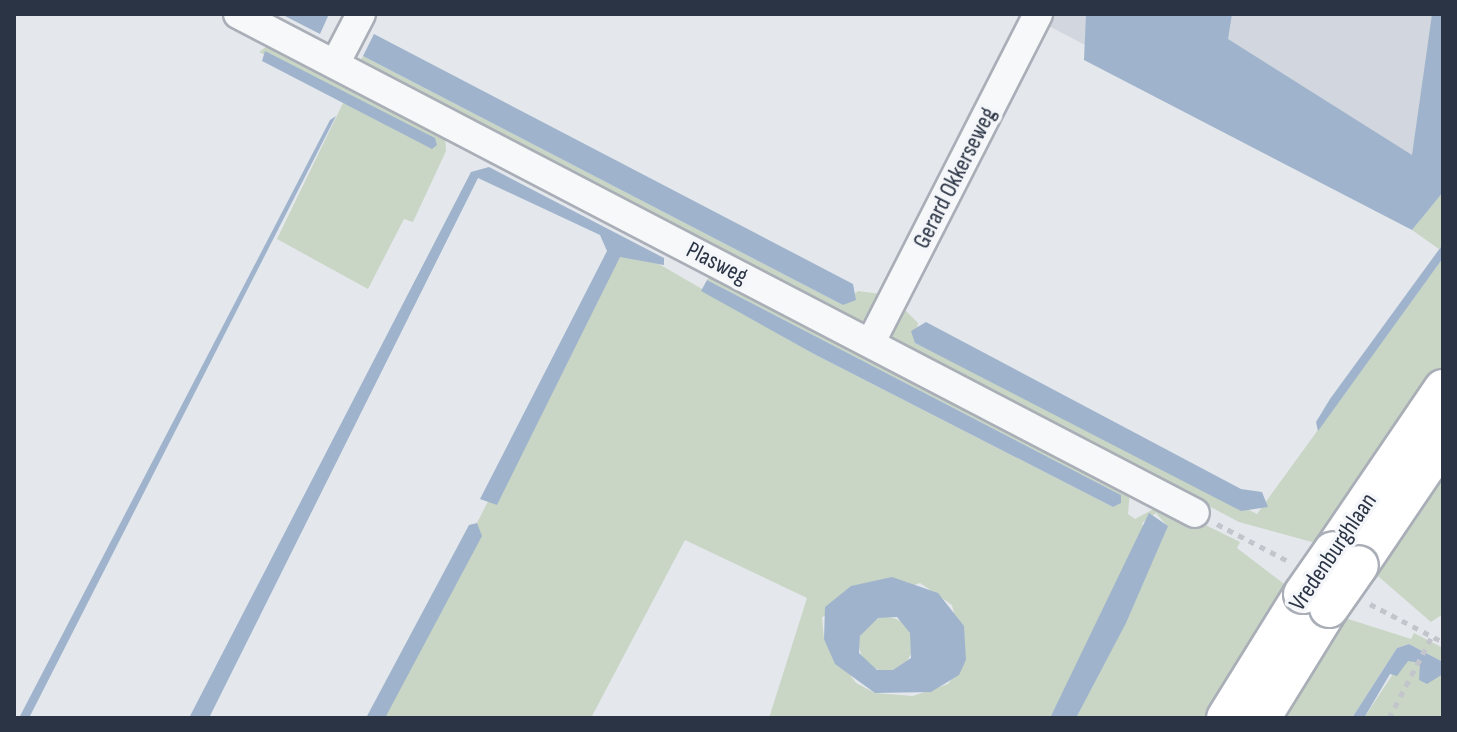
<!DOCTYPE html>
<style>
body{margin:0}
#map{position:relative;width:1457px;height:732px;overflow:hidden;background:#e4e7ec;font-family:"Sofia Sans Condensed",sans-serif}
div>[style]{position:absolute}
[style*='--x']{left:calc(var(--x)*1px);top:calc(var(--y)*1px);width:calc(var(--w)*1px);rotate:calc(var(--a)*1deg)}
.built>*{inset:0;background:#d2d6de}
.green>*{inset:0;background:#c9d6c5}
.round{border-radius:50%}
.water>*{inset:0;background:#9fb4cc}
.path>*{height:5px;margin-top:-2.5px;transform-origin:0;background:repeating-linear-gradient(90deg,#c2c5cb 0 6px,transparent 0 12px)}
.roads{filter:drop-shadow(2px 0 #a9aeb7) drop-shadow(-2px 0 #a9aeb7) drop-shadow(0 2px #a9aeb7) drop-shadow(0 -2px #a9aeb7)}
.street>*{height:28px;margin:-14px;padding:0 14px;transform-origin:14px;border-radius:14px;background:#f7f8fa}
.secondary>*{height:38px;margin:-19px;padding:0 19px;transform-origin:19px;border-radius:19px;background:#fff}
.bridges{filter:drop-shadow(2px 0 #a9aeb7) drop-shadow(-2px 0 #a9aeb7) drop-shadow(0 2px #a9aeb7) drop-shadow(0 -2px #a9aeb7)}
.secondary-bridge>*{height:38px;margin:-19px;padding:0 19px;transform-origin:19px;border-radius:19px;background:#fff}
span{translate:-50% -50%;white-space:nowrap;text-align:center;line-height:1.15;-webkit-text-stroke:7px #f4f6f9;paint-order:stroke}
.street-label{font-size:24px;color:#2b3445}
.frame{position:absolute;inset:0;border:16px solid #2b3445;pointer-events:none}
</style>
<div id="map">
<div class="built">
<i style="clip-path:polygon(1026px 14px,1443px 14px,1443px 233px)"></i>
</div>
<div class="green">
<i style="clip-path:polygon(269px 45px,445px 134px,446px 151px,413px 222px,404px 219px,368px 289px,277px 239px,343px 103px,437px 141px,259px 52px)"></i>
<i style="clip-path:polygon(363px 56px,843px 305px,858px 291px,881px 294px,868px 319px,856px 323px,358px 65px)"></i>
<i style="clip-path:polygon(1443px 192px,1443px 244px,1439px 249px,1412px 230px)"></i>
<i style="clip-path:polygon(evenodd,621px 242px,814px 354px,1113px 507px,1121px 495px,707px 280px,713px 271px,1130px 490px,1128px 514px,1135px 519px,1163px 504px,1240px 542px,1237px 548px,1296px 593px,1217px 718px,1076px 718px,1167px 526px,1156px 513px,1142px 523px,1145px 533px,1050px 718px,769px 718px,807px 598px,685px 540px,591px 718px,377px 718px,621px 242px,920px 583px,952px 605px,966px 661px,948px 684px,913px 696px,875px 693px,856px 683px,824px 639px,822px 617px,920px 583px)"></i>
<i style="clip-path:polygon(1443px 258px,1443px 378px,1319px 544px,1239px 522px,889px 337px,901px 306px,918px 323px,915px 343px,1257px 514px)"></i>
<i style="clip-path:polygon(1443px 454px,1443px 614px,1431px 622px,1372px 571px)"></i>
<i class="round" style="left:859px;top:617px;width:54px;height:54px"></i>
<i style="clip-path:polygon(1342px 617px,1411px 639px,1414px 633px,1443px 648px,1443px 662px,1409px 644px,1397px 648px,1352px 718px,1268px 718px)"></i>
<i style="clip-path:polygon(1410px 648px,1443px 666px,1443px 718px,1364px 718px)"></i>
</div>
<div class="water">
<i style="clip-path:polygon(281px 14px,329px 14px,320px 34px)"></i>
<i style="clip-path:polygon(1086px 14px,1232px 14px,1228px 39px,1412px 155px,1432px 14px,1443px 14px,1443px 192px,1412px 230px,1084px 60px)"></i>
<i style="clip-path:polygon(374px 34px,853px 284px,856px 300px,843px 305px,363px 56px)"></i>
<i style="clip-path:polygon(265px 51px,435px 138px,437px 145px,432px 149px,262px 61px)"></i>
<i style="clip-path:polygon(336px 116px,29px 718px,19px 718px,330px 120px)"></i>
<i style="clip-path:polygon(489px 167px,664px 258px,664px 265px,620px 257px,497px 505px,480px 499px,607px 251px,600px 235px,478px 178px,209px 718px,189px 718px,471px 172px)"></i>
<i style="clip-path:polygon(1443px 244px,1443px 258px,1318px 431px,1316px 422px,1330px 399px)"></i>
<i style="clip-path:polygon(707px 280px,1121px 495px,1121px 503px,1113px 507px,814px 354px,701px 291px)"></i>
<i style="clip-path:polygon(926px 322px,1241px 489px,1262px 492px,1268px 507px,1241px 511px,915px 343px,911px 331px)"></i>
<i style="clip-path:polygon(1149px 513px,1168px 526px,1126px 623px,1076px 718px,1050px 718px)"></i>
<i style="clip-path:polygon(477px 523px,482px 536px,385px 718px,366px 718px,469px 525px)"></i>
<i style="clip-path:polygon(evenodd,892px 577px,938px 593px,964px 626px,966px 660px,959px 675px,931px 692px,875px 693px,835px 664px,824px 639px,825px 607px,851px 586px,892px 577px,897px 617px,910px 633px,911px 658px,893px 670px,877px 670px,859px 653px,860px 636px,878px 618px,897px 617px)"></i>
<i style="clip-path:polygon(1409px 644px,1443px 662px,1443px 674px,1427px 684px,1419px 680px,1420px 663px,1408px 661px,1397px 676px,1390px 674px,1364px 718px,1352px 718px,1397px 648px)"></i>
</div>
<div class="path">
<i style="--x:1217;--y:524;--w:82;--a:27.5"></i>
<i style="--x:1370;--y:604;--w:82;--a:27.5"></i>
<i style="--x:1389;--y:718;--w:93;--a:-62.3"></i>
</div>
<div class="roads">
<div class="street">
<i style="--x:238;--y:14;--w:1079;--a:27.54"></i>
<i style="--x:335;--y:64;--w:56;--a:-62.5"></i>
<i style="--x:871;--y:342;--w:368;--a:-63"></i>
</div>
<div class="secondary">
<i style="--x:1333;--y:551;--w:196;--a:-55.8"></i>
<i style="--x:1359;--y:565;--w:150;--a:-55.9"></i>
<i style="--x:1226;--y:718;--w:146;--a:-58.2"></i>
<i style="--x:1261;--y:718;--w:129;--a:-58.3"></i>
</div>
</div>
<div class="bridges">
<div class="secondary-bridge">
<i style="--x:1303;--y:594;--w:52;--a:-55.1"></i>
<i style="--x:1329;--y:608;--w:52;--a:-55.1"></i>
</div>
</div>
<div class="street-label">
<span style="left:955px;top:178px;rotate:-63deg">Gerard Okkerseweg</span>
<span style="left:717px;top:263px;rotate:27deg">Plasweg</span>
<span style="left:1333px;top:552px;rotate:-56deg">Vredenburghlaan</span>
</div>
<div class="frame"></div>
</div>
